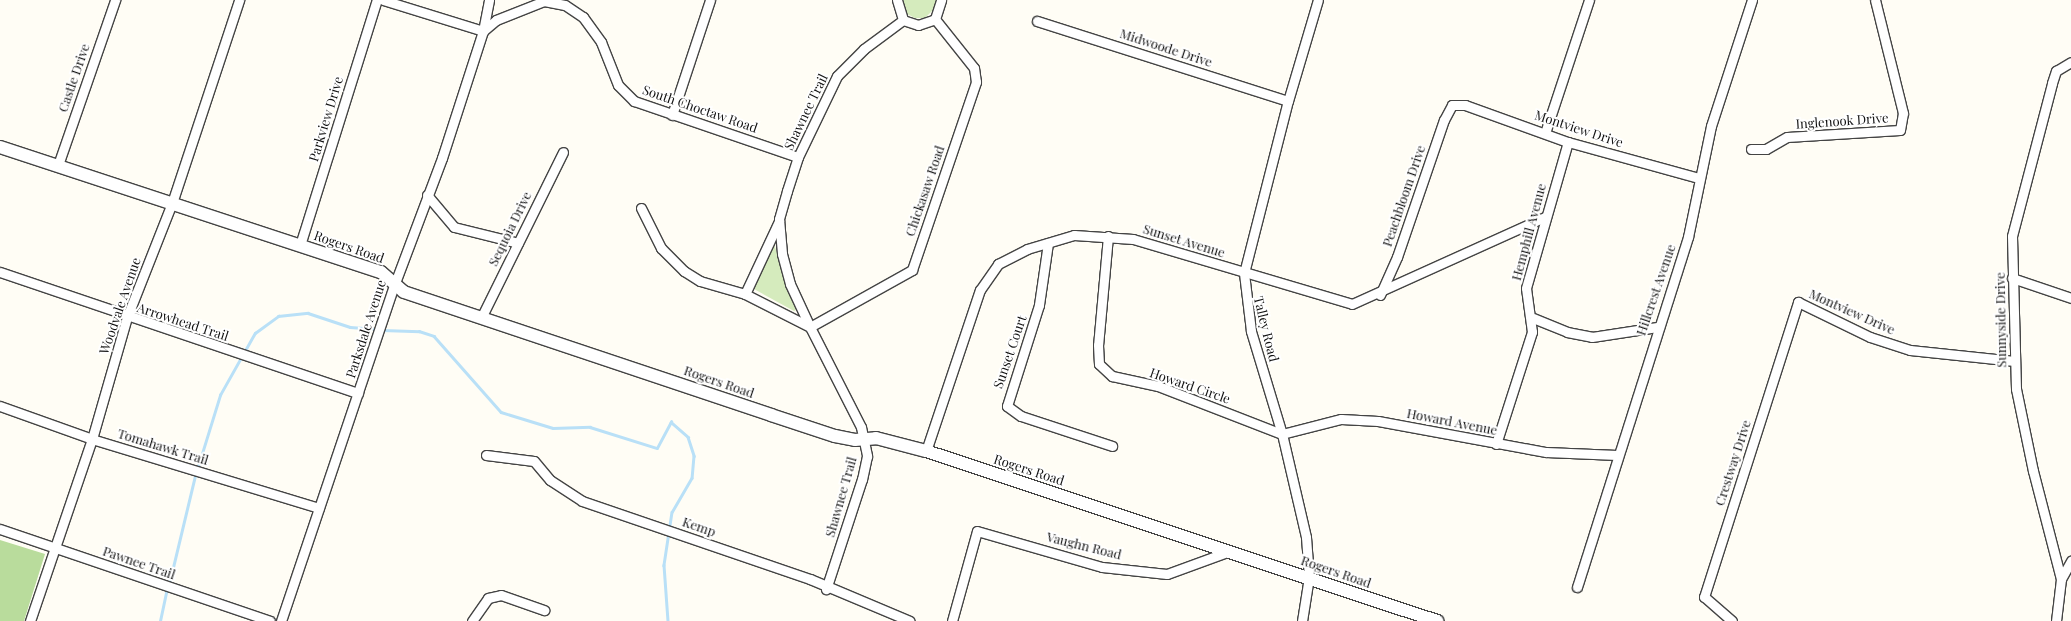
<!DOCTYPE html>
<style>
body{margin:0}
#map{position:relative;width:2071px;height:621px;overflow:hidden;background:#fffdf5;font-family:"Playfair Display",serif}
div>[style]{position:absolute}
[style*='--x']{left:calc(var(--x)*1px);top:calc(var(--y)*1px);width:calc(var(--w)*1px);rotate:calc(var(--a)*1deg)}
.green>*{inset:0;background:#d5ebbd}
.forest>*{inset:0;background:#b9dc9c}
.stream>*{height:2.5px;margin:-1.25px;padding:0 1.25px;transform-origin:1.25px;border-radius:1.25px;background:#b9e0f7}
.roads{filter:drop-shadow(1px 0 #444) drop-shadow(-1px 0 #444) drop-shadow(0 1px #444) drop-shadow(0 -1px #444)}
.minor>*{height:9px;margin:-4.5px;padding:0 4.5px;transform-origin:4.5px;border-radius:4.5px;background:#fff}
.tertiary>*{height:12px;margin:-6px;padding:0 6px;transform-origin:6px;border-radius:6px;background:#fff}
span{translate:-50% -50%;white-space:nowrap;text-align:center;line-height:1.15;-webkit-text-stroke:4px #fff;paint-order:stroke}
.street-label{font-size:13px;color:#111}
</style>
<div id="map">
<div class="green">
<i style="clip-path:polygon(903px 0,936px 0,935px 8px,925px 18px,915px 18px,907px 14px)"></i>
<i style="clip-path:polygon(773px 241px,796px 310px,794px 311px,754px 289px)"></i>
</div>
<div class="forest">
<i style="clip-path:polygon(0 540px,45px 554px,24px 621px,0 621px)"></i>
</div>
<div class="stream">
<i style="--x:382;--y:330;--w:37;--a:2"></i>
<i style="--x:419;--y:331;--w:16;--a:18"></i>
<i style="--x:434;--y:336;--w:101;--a:48.6"></i>
<i style="--x:501;--y:412;--w:54;--a:17.1"></i>
<i style="--x:553;--y:428;--w:37;--a:-2"></i>
<i style="--x:590;--y:427;--w:70;--a:17.4"></i>
<i style="--x:657;--y:448;--w:30;--a:-62"></i>
<i style="--x:671;--y:422;--w:23;--a:41"></i>
<i style="--x:688;--y:437;--w:20;--a:72"></i>
<i style="--x:694;--y:456;--w:22;--a:95"></i>
<i style="--x:692;--y:478;--w:39;--a:120"></i>
<i style="--x:672;--y:512;--w:54;--a:98.6"></i>
<i style="--x:664;--y:565;--w:56;--a:85.9"></i>
<i style="--x:169;--y:584;--w:111;--a:-76.5"></i>
<i style="--x:195;--y:476;--w:85;--a:-72.8"></i>
<i style="--x:220;--y:395;--w:71;--a:-60.6"></i>
<i style="--x:255;--y:333;--w:29;--a:-36"></i>
<i style="--x:278;--y:316;--w:30;--a:-6"></i>
<i style="--x:308;--y:313;--w:44;--a:18.4"></i>
<i style="--x:350;--y:327;--w:27;--a:4"></i>
<i style="--x:160;--y:621;--w:33;--a:-78"></i>
</div>
<div class="roads">
<div class="minor">
<i style="--x:383;--y:0;--w:105;--a:17.2"></i>
<i style="--x:483;--y:31;--w:17;--a:-40"></i>
<i style="--x:496;--y:20;--w:52;--a:-21.6"></i>
<i style="--x:544;--y:1;--w:21;--a:11"></i>
<i style="--x:565;--y:5;--w:22;--a:34"></i>
<i style="--x:583;--y:17;--w:31;--a:54"></i>
<i style="--x:601;--y:42;--w:46;--a:68.4"></i>
<i style="--x:618;--y:85;--w:23;--a:45"></i>
<i style="--x:634;--y:101;--w:173;--a:18.9"></i>
<i style="--x:897;--y:0;--w:21;--a:73"></i>
<i style="--x:903;--y:20;--w:16;--a:18"></i>
<i style="--x:918;--y:25;--w:18;--a:-19"></i>
<i style="--x:935;--y:19;--w:20;--a:-72"></i>
<i style="--x:903;--y:20;--w:49;--a:143.4"></i>
<i style="--x:864;--y:49;--w:38;--a:135"></i>
<i style="--x:837;--y:76;--w:90;--a:115.7"></i>
<i style="--x:798;--y:157;--w:36;--a:108"></i>
<i style="--x:787;--y:191;--w:29;--a:106"></i>
<i style="--x:779;--y:219;--w:35;--a:85"></i>
<i style="--x:782;--y:254;--w:31;--a:75"></i>
<i style="--x:790;--y:284;--w:47;--a:65.1"></i>
<i style="--x:810;--y:327;--w:117;--a:-29.2"></i>
<i style="--x:912;--y:270;--w:199;--a:-71.2"></i>
<i style="--x:976;--y:82;--w:14;--a:-98"></i>
<i style="--x:974;--y:68;--w:63;--a:-128.5"></i>
<i style="--x:1037;--y:21;--w:263;--a:17.7"></i>
<i style="--x:672;--y:115;--w:121;--a:-71.7"></i>
<i style="--x:1545;--y:133;--w:140;--a:-71.7"></i>
<i style="--x:1751;--y:149;--w:15;--a:0"></i>
<i style="--x:1766;--y:149;--w:24;--a:-30"></i>
<i style="--x:1787;--y:137;--w:113;--a:-3.5"></i>
<i style="--x:1900;--y:130;--w:17;--a:-80"></i>
<i style="--x:1903;--y:113;--w:116;--a:-103.9"></i>
<i style="--x:58;--y:165;--w:175;--a:-70.9"></i>
<i style="--x:427;--y:195;--w:42;--a:49.8"></i>
<i style="--x:454;--y:227;--w:66;--a:14"></i>
<i style="--x:641;--y:208;--w:45;--a:63.4"></i>
<i style="--x:661;--y:248;--w:33;--a:45"></i>
<i style="--x:684;--y:271;--w:19;--a:32"></i>
<i style="--x:700;--y:281;--w:47;--a:16.1"></i>
<i style="--x:745;--y:294;--w:73;--a:26.9"></i>
<i style="--x:810;--y:327;--w:112;--a:63"></i>
<i style="--x:861;--y:427;--w:30;--a:78"></i>
<i style="--x:867;--y:456;--w:24;--a:102"></i>
<i style="--x:862;--y:479;--w:116;--a:108.1"></i>
<i style="--x:1108;--y:236;--w:109;--a:95.2"></i>
<i style="--x:1098;--y:345;--w:19;--a:87"></i>
<i style="--x:1099;--y:364;--w:18;--a:43"></i>
<i style="--x:1112;--y:376;--w:47;--a:12.3"></i>
<i style="--x:1158;--y:386;--w:133;--a:21.2"></i>
<i style="--x:1282;--y:434;--w:61;--a:-14.3"></i>
<i style="--x:1341;--y:419;--w:37;--a:3"></i>
<i style="--x:1378;--y:421;--w:171;--a:10.5"></i>
<i style="--x:1546;--y:452;--w:71;--a:2.4"></i>
<i style="--x:1048;--y:243;--w:63;--a:98.3"></i>
<i style="--x:1039;--y:305;--w:106;--a:107.6"></i>
<i style="--x:1007;--y:406;--w:17;--a:36"></i>
<i style="--x:1021;--y:416;--w:96;--a:18.2"></i>
<i style="--x:300;--y:245;--w:257;--a:-72.6"></i>
<i style="--x:0;--y:272;--w:378;--a:18.7"></i>
<i style="--x:2012;--y:278;--w:62;--a:18.7"></i>
<i style="--x:745;--y:294;--w:81;--a:-65"></i>
<i style="--x:1380;--y:295;--w:42;--a:-65.9"></i>
<i style="--x:1397;--y:257;--w:145;--a:-71.1"></i>
<i style="--x:1444;--y:120;--w:17;--a:-62"></i>
<i style="--x:1452;--y:105;--w:13;--a:0"></i>
<i style="--x:1465;--y:105;--w:109;--a:19.8"></i>
<i style="--x:1568;--y:142;--w:136;--a:15.4"></i>
<i style="--x:481;--y:318;--w:185;--a:-63.7"></i>
<i style="--x:1533;--y:318;--w:37;--a:22"></i>
<i style="--x:1567;--y:332;--w:25;--a:11"></i>
<i style="--x:1592;--y:337;--w:66;--a:-8.7"></i>
<i style="--x:0;--y:406;--w:98;--a:19.7"></i>
<i style="--x:92;--y:439;--w:237;--a:16.9"></i>
<i style="--x:1496;--y:444;--w:118;--a:-72.2"></i>
<i style="--x:1532;--y:332;--w:44;--a:-97.8"></i>
<i style="--x:1526;--y:288;--w:152;--a:-74"></i>
<i style="--x:926;--y:451;--w:170;--a:-71.5"></i>
<i style="--x:980;--y:290;--w:32;--a:-55"></i>
<i style="--x:998;--y:264;--w:33;--a:-27"></i>
<i style="--x:1027;--y:249;--w:49;--a:-16.6"></i>
<i style="--x:1074;--y:235;--w:59;--a:3.9"></i>
<i style="--x:1133;--y:239;--w:228;--a:16.5"></i>
<i style="--x:1352;--y:304;--w:212;--a:-24.3"></i>
<i style="--x:486;--y:455;--w:48;--a:7.1"></i>
<i style="--x:534;--y:461;--w:25;--a:50"></i>
<i style="--x:550;--y:480;--w:38;--a:33"></i>
<i style="--x:582;--y:501;--w:241;--a:18.9"></i>
<i style="--x:810;--y:579;--w:108;--a:22.8"></i>
<i style="--x:0;--y:529;--w:285;--a:18.8"></i>
<i style="--x:2061;--y:579;--w:112;--a:-104.5"></i>
<i style="--x:2033;--y:471;--w:84;--a:-101.7"></i>
<i style="--x:2016;--y:389;--w:153;--a:-91.5"></i>
<i style="--x:2012;--y:236;--w:158;--a:-75.3"></i>
<i style="--x:2052;--y:83;--w:13;--a:-72"></i>
<i style="--x:2056;--y:71;--w:17;--a:-31"></i>
<i style="--x:1577;--y:587;--w:367;--a:-72.4"></i>
<i style="--x:1688;--y:237;--w:113;--a:-78.3"></i>
<i style="--x:1711;--y:126;--w:133;--a:-72"></i>
<i style="--x:30;--y:621;--w:192;--a:-71.2"></i>
<i style="--x:92;--y:439;--w:127;--a:-74"></i>
<i style="--x:127;--y:317;--w:123;--a:-68.5"></i>
<i style="--x:172;--y:203;--w:214;--a:-71.7"></i>
<i style="--x:281;--y:621;--w:357;--a:-71.4"></i>
<i style="--x:395;--y:283;--w:134;--a:-69.4"></i>
<i style="--x:442;--y:158;--w:133;--a:-72.1"></i>
<i style="--x:483;--y:31;--w:32;--a:-79"></i>
<i style="--x:472;--y:621;--w:28;--a:-55"></i>
<i style="--x:488;--y:598;--w:13;--a:-13"></i>
<i style="--x:501;--y:595;--w:46;--a:19.2"></i>
<i style="--x:952;--y:621;--w:93;--a:-74.5"></i>
<i style="--x:977;--y:531;--w:130;--a:16.1"></i>
<i style="--x:1102;--y:567;--w:65;--a:6.1"></i>
<i style="--x:1167;--y:574;--w:67;--a:-20.1"></i>
<i style="--x:1302;--y:621;--w:45;--a:-81"></i>
<i style="--x:1309;--y:577;--w:40;--a:-94.3"></i>
<i style="--x:1306;--y:537;--w:106;--a:-103.1"></i>
<i style="--x:1282;--y:434;--w:108;--a:-106.8"></i>
<i style="--x:1251;--y:331;--w:58;--a:-96.9"></i>
<i style="--x:1244;--y:273;--w:178;--a:-75.7"></i>
<i style="--x:1288;--y:101;--w:105;--a:-73.5"></i>
<i style="--x:1732;--y:621;--w:37;--a:-139"></i>
<i style="--x:1704;--y:597;--w:310;--a:-72.3"></i>
<i style="--x:1798;--y:302;--w:80;--a:25.9"></i>
<i style="--x:1870;--y:337;--w:42;--a:18"></i>
<i style="--x:1910;--y:350;--w:105;--a:6"></i>
<i style="--x:2056;--y:621;--w:42;--a:-83.2"></i>
<i style="--x:2061;--y:579;--w:21;--a:-61"></i>
</div>
<div class="tertiary">
<i style="--x:0;--y:147;--w:401;--a:18.2"></i>
<i style="--x:381;--y:272;--w:30;--a:41"></i>
<i style="--x:404;--y:292;--w:387;--a:18.5"></i>
<i style="--x:771;--y:415;--w:67;--a:18.2"></i>
<i style="--x:835;--y:436;--w:20;--a:11"></i>
<i style="--x:855;--y:440;--w:21;--a:-5"></i>
<i style="--x:876;--y:438;--w:52;--a:14.6"></i>
<i style="--x:926;--y:451;--w:539;--a:18.4"></i>
</div>
</div>
<div class="street-label">
<span style="left:1166px;top:48px;rotate:18deg">Midwoode Drive</span>
<span style="left:74px;top:78px;rotate:-71deg">Castle Drive</span>
<span style="left:700px;top:109px;rotate:19deg">South Choctaw Road</span>
<span style="left:806px;top:112px;rotate:-64deg">Shawnee Trail</span>
<span style="left:326px;top:119px;rotate:-73deg">Parkview Drive</span>
<span style="left:1842px;top:121px;rotate:-4deg">Inglenook Drive</span>
<span style="left:1579px;top:129px;rotate:18deg">Montview Drive</span>
<span style="left:925px;top:191px;rotate:-71deg">Chickasaw Road</span>
<span style="left:1404px;top:196px;rotate:-71deg">Peachbloom Drive</span>
<span style="left:510px;top:229px;rotate:-64deg">Sequoia Drive</span>
<span style="left:1529px;top:232px;rotate:-75deg">Hemphill Avenue</span>
<span style="left:1184px;top:241px;rotate:17deg">Sunset Avenue</span>
<span style="left:349px;top:247px;rotate:19deg">Rogers Road</span>
<span style="left:1656px;top:290px;rotate:-71deg">Hillcrest Avenue</span>
<span style="left:120px;top:306px;rotate:-71deg">Woodvale Avenue</span>
<span style="left:1852px;top:312px;rotate:24deg">Montview Drive</span>
<span style="left:2001px;top:320px;rotate:-91deg">Sunnyside Drive</span>
<span style="left:183px;top:322px;rotate:18deg">Arrowhead Trail</span>
<span style="left:366px;top:329px;rotate:-72deg">Parksdale Avenue</span>
<span style="left:1266px;top:329px;rotate:76deg">Talley Road</span>
<span style="left:1010px;top:352px;rotate:-71deg">Sunset Court</span>
<span style="left:719px;top:382px;rotate:19deg">Rogers Road</span>
<span style="left:1190px;top:386px;rotate:19deg">Howard Circle</span>
<span style="left:1452px;top:422px;rotate:11deg">Howard Avenue</span>
<span style="left:163px;top:447px;rotate:17deg">Tomahawk Trail</span>
<span style="left:1733px;top:463px;rotate:-72deg">Crestway Drive</span>
<span style="left:1029px;top:470px;rotate:18deg">Rogers Road</span>
<span style="left:841px;top:497px;rotate:-74deg">Shawnee Trail</span>
<span style="left:699px;top:527px;rotate:19deg">Kemp</span>
<span style="left:1084px;top:546px;rotate:14deg">Vaughn Road</span>
<span style="left:139px;top:563px;rotate:19deg">Pawnee Trail</span>
<span style="left:1336px;top:572px;rotate:19deg">Rogers Road</span>
</div>
</div>
